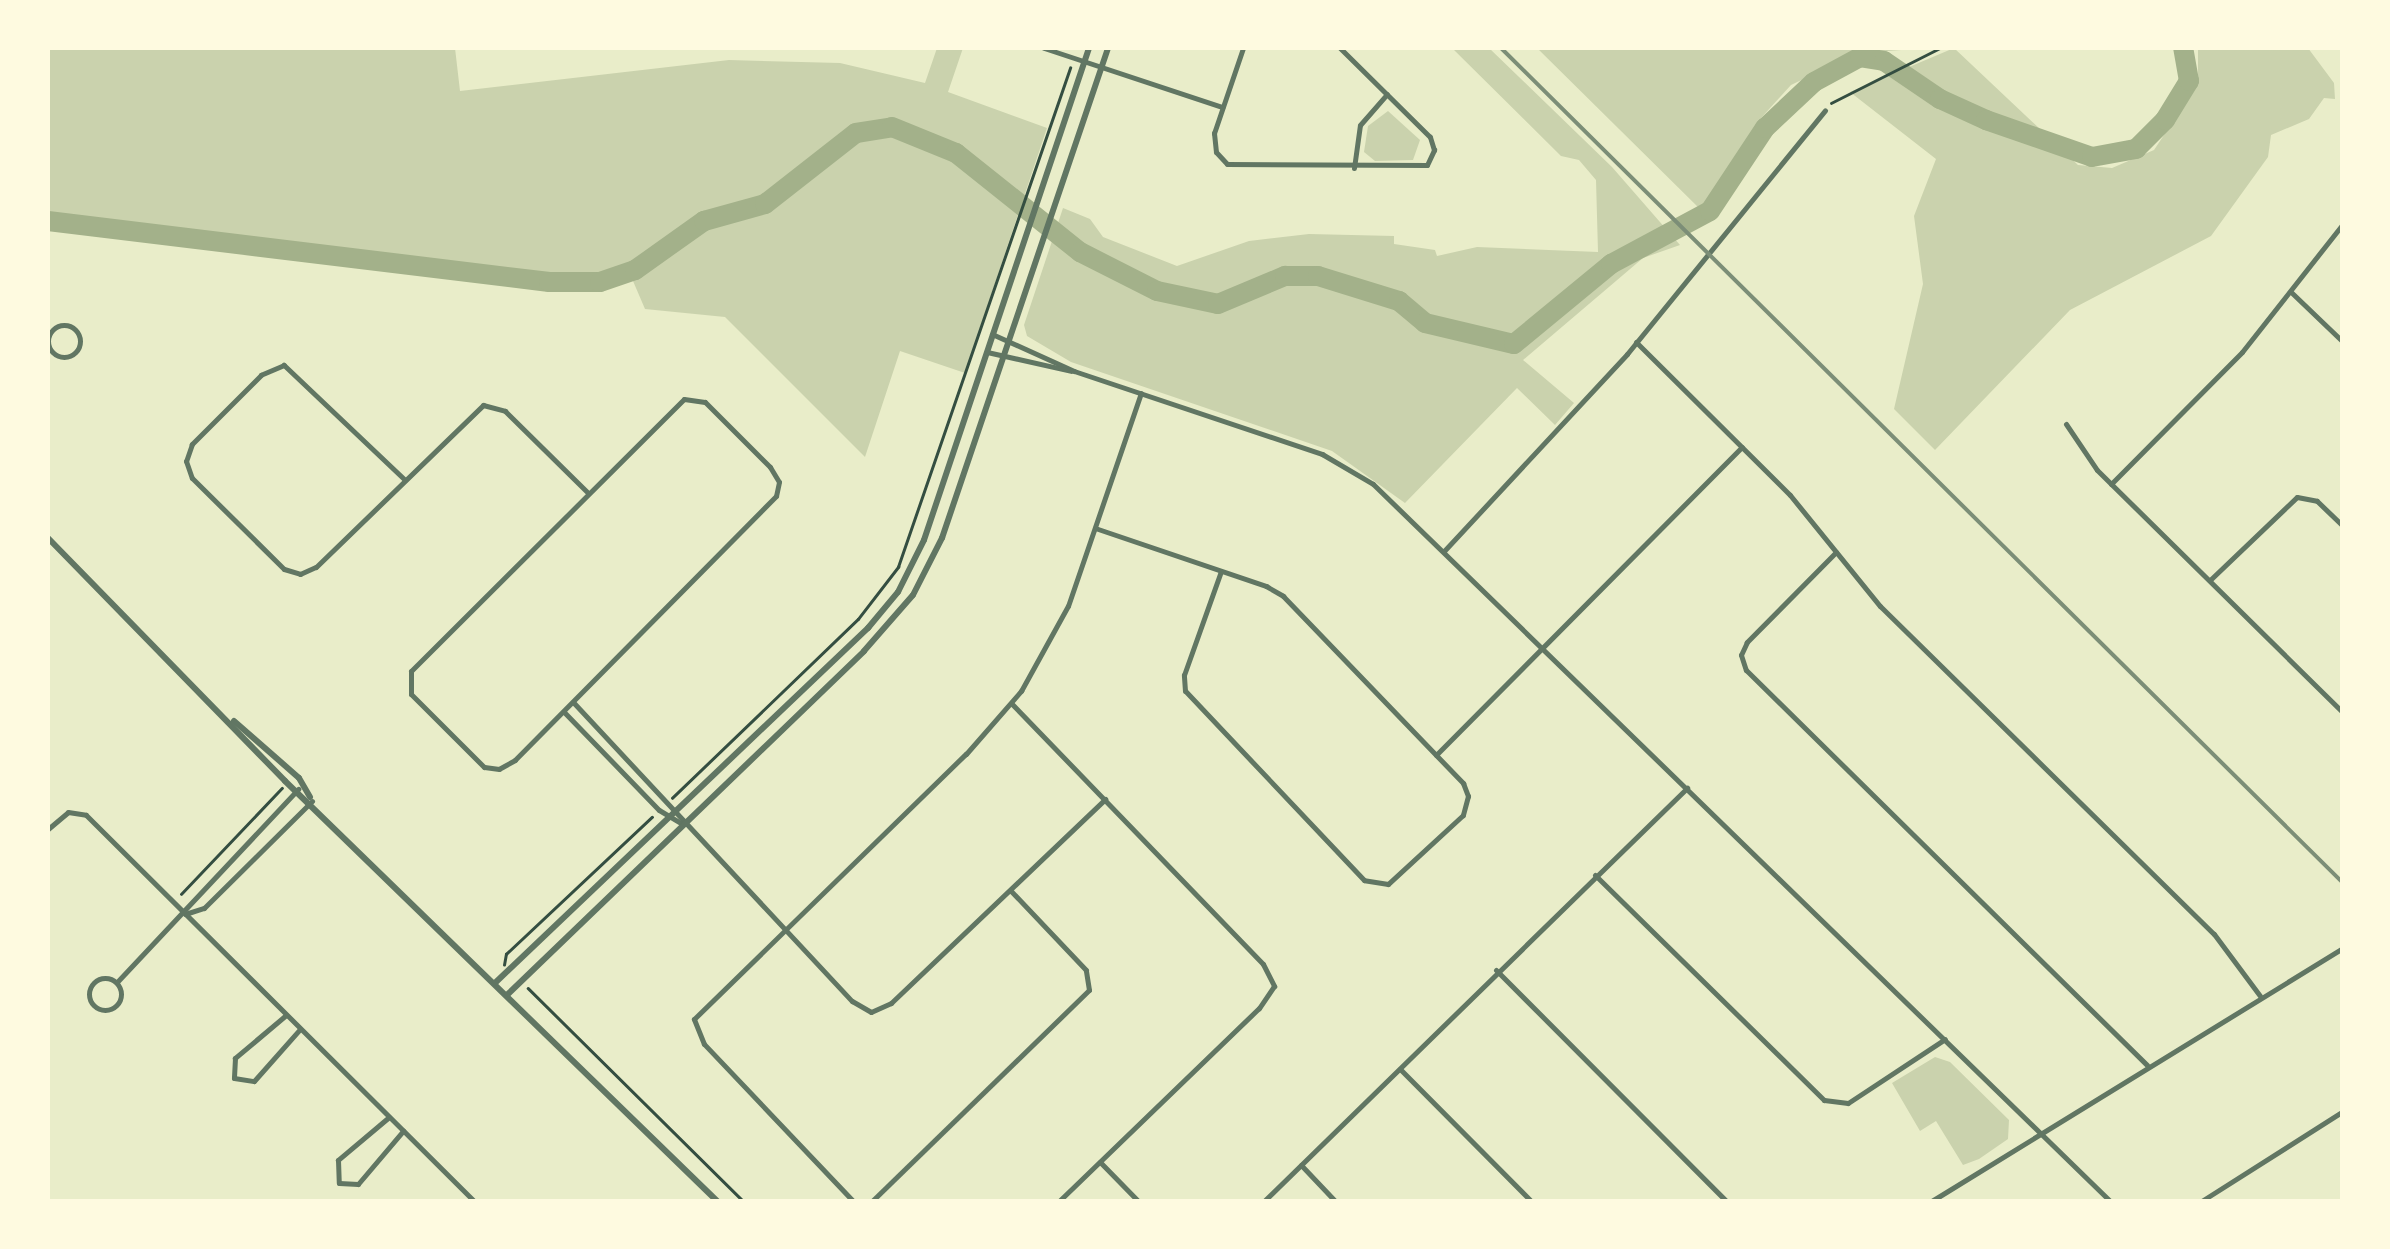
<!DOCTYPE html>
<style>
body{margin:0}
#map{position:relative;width:2390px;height:1249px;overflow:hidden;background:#e9edc9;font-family:"Alegreya Sans",sans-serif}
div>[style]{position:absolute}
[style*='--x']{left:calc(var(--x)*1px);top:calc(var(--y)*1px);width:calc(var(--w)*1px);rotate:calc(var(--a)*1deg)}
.green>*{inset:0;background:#cad2ad}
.river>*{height:20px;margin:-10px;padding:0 10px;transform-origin:10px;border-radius:10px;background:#a3b18a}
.path>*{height:2.5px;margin:-1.25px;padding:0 1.25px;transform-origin:1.25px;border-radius:1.25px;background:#344e41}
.minor>*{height:5px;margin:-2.5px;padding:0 2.5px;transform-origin:2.5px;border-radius:2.5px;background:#617663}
.minor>.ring{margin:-2.5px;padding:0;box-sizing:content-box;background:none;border:5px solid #617663;border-radius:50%}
.tertiary>*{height:6px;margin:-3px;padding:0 3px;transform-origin:3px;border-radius:3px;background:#617663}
.rail>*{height:4px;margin:-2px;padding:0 2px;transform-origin:2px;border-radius:2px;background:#7c8e77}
span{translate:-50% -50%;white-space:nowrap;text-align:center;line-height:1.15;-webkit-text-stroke:8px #fefae0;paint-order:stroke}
.frame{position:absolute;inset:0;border:50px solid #fefae0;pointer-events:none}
</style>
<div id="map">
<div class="green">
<i style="clip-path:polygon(48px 48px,455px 48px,460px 91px,729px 60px,840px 63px,925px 83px,937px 48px,963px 48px,948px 92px,1047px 128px,965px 373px,900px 351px,865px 457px,725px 317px,645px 309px,627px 267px,586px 277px,48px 214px)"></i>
<i style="clip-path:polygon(1452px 48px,1489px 48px,1612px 167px,1680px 245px,1643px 258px,1523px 360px,1574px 403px,1555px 425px,1517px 388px,1405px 503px,1332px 451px,1071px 362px,1027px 336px,1024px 325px,1063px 208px,1090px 219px,1103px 237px,1177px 266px,1249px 241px,1309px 234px,1394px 236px,1394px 244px,1435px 250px,1437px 256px,1477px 247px,1598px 252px,1596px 180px,1579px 160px,1561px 156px)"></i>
<i style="clip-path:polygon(1537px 48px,1930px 48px,1858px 53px,1791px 85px,1761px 118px,1701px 210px)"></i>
<i style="clip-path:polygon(1954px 48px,2078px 165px,2112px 168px,2154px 150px,2198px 84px,2198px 50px,2188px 48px,2308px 48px,2334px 83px,2335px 99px,2324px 98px,2309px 119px,2271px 135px,2268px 157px,2211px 236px,2070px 310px,1935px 450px,1894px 409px,1923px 284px,1914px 216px,1936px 159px,1850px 92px)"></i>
<i style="clip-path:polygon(1388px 111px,1420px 140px,1413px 160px,1375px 161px,1364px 152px,1368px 126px)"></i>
<i style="clip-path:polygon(1935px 1057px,1950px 1062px,2009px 1120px,2008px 1139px,1979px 1159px,1963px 1165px,1936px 1121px,1920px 1131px,1892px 1083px)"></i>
</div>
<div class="river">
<i style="--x:48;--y:221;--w:505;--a:6.94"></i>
<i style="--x:549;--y:282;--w:51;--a:0"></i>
<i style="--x:600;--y:282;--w:37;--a:-19"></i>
<i style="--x:635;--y:270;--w:85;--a:-35.4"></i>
<i style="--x:704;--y:221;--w:63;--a:-15.6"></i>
<i style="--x:765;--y:204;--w:115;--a:-38"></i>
<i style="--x:856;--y:133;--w:36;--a:-9"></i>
<i style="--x:892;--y:127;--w:69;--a:22.1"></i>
<i style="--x:956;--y:153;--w:159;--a:38.6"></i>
<i style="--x:1080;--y:252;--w:86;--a:26.9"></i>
<i style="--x:1157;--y:291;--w:62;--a:12"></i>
<i style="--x:1218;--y:304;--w:73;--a:-22.7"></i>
<i style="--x:1285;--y:276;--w:33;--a:0"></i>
<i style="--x:1318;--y:276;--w:85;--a:17.2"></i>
<i style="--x:1399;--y:301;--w:34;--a:40"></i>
<i style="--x:1425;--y:323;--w:91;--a:13.3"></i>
<i style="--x:1514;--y:344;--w:126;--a:-39.5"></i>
<i style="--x:1611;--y:264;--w:112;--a:-28.2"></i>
<i style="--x:1710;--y:211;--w:100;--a:-56.5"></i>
<i style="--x:1765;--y:128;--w:67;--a:-43.2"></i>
<i style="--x:1814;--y:82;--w:52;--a:-28.5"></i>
<i style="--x:1860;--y:57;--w:24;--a:9"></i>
<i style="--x:1884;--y:61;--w:68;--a:34.2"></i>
<i style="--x:1940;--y:99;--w:51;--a:24.5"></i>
<i style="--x:1986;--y:120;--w:112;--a:19.2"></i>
<i style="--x:2092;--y:157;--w:45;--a:-10.3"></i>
<i style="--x:2136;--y:149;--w:41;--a:-45"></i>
<i style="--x:2165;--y:120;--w:46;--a:-58.4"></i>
<i style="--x:2189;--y:81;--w:34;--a:-100"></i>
</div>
<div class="path">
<i style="--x:1831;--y:103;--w:122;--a:-26.8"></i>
<i style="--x:672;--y:798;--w:258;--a:-43.9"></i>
<i style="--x:858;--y:619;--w:66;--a:-52.4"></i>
<i style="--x:898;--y:567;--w:528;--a:-70.98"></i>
<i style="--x:181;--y:894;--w:146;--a:-46.4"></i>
<i style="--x:504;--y:965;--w:11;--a:-80"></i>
<i style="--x:506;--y:954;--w:200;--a:-43.2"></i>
<i style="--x:528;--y:988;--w:304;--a:44.7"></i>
</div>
<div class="minor">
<i style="--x:1044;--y:48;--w:188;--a:18.3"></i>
<i style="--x:1243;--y:48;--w:90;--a:108.8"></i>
<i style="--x:1214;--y:133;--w:19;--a:84"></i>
<i style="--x:1216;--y:152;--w:16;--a:47"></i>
<i style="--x:1227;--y:164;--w:200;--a:0.3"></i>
<i style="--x:1427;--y:165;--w:17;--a:-65"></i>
<i style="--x:1434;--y:150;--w:14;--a:-107"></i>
<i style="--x:1430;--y:137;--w:127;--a:-135.3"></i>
<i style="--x:1354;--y:168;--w:43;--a:-82.1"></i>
<i style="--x:1360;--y:125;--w:41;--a:-48.9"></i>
<i style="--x:2292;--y:293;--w:69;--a:43.8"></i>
<i class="ring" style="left:48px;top:325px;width:27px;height:27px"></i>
<i style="--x:992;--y:334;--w:90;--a:24.3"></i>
<i style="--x:1074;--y:371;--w:262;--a:18.5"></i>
<i style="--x:1322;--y:454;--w:59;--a:30.5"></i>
<i style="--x:1373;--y:484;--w:1030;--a:44.21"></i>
<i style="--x:1636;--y:342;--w:217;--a:44.8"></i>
<i style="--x:1790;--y:495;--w:143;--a:51"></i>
<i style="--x:1880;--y:606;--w:468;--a:44.5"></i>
<i style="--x:2214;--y:934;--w:77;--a:53.4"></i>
<i style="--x:987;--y:352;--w:86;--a:12.7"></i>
<i style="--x:684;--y:399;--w:21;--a:8"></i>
<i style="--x:705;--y:402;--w:92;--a:45"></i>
<i style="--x:770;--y:467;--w:17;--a:59"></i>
<i style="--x:779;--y:482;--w:14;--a:102"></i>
<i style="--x:776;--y:496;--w:371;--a:134.7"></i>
<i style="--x:515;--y:760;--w:18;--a:151"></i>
<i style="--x:499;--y:769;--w:15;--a:-172"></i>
<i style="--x:484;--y:767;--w:103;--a:-135"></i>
<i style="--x:411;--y:694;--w:23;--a:-90"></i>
<i style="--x:411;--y:671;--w:385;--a:-44.9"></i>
<i style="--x:2066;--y:424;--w:55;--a:56"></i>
<i style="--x:2097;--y:470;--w:344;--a:44.6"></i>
<i style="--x:404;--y:479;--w:166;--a:-136.5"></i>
<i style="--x:284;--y:365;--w:25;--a:157"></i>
<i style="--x:261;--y:375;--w:98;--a:135"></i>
<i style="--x:192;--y:444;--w:18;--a:109"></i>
<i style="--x:186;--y:461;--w:18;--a:71"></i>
<i style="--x:192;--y:478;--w:129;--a:44.7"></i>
<i style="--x:284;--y:569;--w:17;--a:17"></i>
<i style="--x:300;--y:574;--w:17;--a:-24"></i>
<i style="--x:316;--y:567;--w:233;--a:-44.1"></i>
<i style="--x:483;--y:405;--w:23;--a:15"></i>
<i style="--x:505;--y:411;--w:115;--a:44.6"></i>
<i style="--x:2111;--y:484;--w:186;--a:-45.2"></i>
<i style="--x:2242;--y:352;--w:162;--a:-51.8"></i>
<i style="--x:1095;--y:528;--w:181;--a:18.7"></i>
<i style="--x:1266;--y:586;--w:20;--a:30"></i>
<i style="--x:1283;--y:596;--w:260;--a:46.1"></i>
<i style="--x:1463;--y:783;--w:14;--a:69"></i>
<i style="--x:1468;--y:796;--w:20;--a:105"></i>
<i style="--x:1463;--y:815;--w:102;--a:137.4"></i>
<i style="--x:1388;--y:884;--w:24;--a:-171"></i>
<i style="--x:1364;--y:880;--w:260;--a:-133.4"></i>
<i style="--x:1185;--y:691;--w:16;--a:-94"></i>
<i style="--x:1184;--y:675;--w:110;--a:-70.4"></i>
<i style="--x:1444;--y:551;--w:269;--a:-47.1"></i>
<i style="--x:1627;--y:354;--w:314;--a:-50.9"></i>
<i style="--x:1836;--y:552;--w:127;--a:134.7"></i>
<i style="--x:1747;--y:642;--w:14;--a:115"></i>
<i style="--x:1741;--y:655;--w:16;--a:72"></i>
<i style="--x:1746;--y:670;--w:563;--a:44.57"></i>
<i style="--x:2210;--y:580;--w:120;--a:-43.7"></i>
<i style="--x:2297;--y:497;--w:20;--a:11"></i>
<i style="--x:2317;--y:501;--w:35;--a:44"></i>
<i style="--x:573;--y:702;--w:409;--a:47"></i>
<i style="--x:852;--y:1001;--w:22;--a:30"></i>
<i style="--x:871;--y:1012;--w:22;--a:-24"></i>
<i style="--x:891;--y:1003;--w:296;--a:-43.6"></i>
<i style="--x:1012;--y:704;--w:361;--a:46"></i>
<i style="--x:1263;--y:964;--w:25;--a:63"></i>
<i style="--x:1274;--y:986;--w:27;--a:124"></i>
<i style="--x:1259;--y:1008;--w:279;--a:136"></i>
<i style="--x:564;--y:712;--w:136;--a:45.9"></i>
<i style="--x:659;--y:810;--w:27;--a:31"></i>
<i style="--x:1436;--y:755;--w:434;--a:-45.2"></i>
<i style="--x:48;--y:829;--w:26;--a:-40"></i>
<i style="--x:68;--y:812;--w:18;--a:9"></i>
<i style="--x:86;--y:815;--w:549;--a:44.85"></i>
<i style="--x:1595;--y:875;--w:321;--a:44.5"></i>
<i style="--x:1824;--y:1100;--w:24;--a:7"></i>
<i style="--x:1848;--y:1103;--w:116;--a:-33.4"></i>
<i style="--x:185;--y:914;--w:20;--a:-18"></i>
<i style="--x:204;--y:908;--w:152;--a:-44.7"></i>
<i style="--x:1496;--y:970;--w:327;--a:45.1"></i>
<i class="ring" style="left:89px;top:978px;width:27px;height:27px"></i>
<i style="--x:117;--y:982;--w:265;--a:-46.8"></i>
<i style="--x:286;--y:1015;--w:67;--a:139.9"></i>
<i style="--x:235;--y:1058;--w:20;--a:93"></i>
<i style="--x:234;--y:1078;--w:20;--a:9"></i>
<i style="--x:254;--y:1081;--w:69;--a:-48.5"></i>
<i style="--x:1400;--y:1069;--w:187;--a:45.2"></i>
<i style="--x:389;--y:1117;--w:67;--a:139.9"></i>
<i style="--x:338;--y:1160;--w:23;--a:88"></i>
<i style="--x:339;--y:1183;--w:19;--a:3"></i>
<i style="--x:358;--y:1184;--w:70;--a:-49.7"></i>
<i style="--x:1100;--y:1162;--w:56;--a:45.7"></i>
<i style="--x:1301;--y:1165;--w:51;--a:46.6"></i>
<i style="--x:854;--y:1202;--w:218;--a:-133.5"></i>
<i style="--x:704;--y:1044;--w:27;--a:-112"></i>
<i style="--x:694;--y:1019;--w:380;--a:-44.3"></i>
<i style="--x:966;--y:754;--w:84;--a:-48.9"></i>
<i style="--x:1021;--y:691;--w:97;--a:-61.1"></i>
<i style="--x:1068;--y:606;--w:225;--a:-71.1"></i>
<i style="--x:871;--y:1202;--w:304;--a:-44.2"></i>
<i style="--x:1089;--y:990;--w:20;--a:-99"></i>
<i style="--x:1086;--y:970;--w:110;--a:-133.5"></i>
<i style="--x:1263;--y:1202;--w:593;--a:-44.32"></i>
<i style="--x:1930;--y:1202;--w:483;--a:-31.6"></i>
<i style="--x:2200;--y:1202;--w:168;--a:-32.4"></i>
</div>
<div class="tertiary">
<i style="--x:48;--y:538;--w:339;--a:45.7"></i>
<i style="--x:285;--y:781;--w:604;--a:44.19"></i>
<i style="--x:234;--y:721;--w:86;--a:41.2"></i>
<i style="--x:299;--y:778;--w:22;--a:60"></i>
<i style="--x:496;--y:982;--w:514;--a:-43.58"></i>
<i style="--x:868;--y:628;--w:47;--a:-50.2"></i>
<i style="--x:898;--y:592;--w:58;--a:-63.4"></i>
<i style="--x:924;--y:540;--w:519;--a:-71.46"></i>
<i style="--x:508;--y:994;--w:494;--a:-43.9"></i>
<i style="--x:864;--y:651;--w:74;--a:-48.8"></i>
<i style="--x:913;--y:595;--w:64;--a:-63"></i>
<i style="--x:942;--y:538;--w:517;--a:-71.28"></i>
</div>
<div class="rail">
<i style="--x:1501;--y:48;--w:1184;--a:44.76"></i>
</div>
<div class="frame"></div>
</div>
